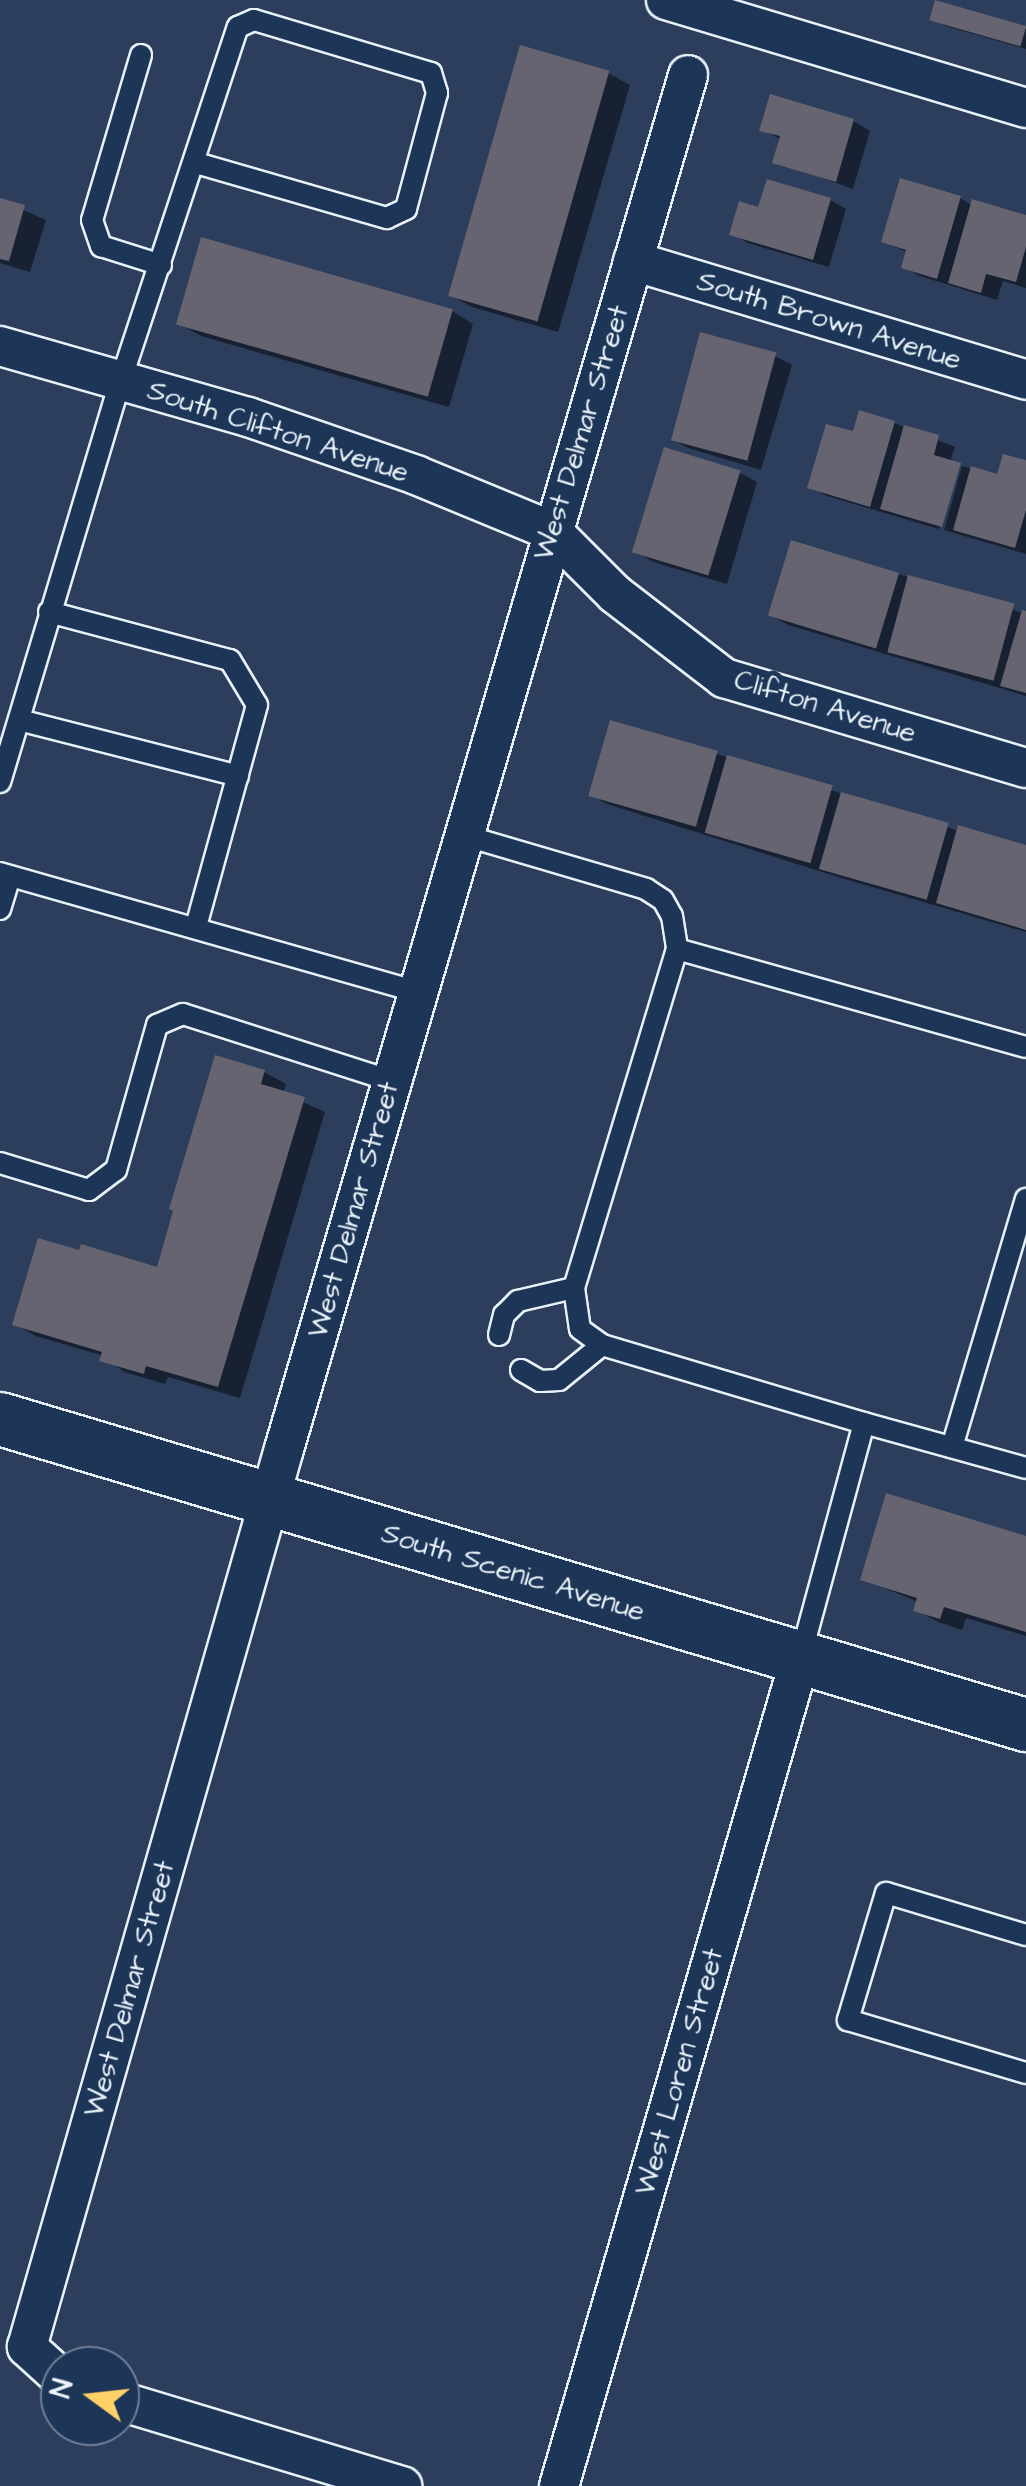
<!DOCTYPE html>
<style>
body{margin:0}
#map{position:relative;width:1026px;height:2486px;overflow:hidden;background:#2c3e5c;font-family:"Architects Daughter",sans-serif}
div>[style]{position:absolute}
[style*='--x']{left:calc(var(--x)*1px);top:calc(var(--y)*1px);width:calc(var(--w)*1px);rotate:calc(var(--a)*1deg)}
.shadow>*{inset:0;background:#0007}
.building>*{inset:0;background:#676472;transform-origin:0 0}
.roads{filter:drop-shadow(2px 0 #e8f1f8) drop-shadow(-2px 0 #e8f1f8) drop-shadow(0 2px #e8f1f8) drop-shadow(0 -2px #e8f1f8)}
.lane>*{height:20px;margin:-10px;padding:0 10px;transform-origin:10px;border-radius:10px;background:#1d3557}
.street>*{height:38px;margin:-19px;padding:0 19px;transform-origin:19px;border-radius:19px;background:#1d3557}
.secondary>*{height:52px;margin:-26px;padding:0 26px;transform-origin:26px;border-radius:26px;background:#1d3557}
span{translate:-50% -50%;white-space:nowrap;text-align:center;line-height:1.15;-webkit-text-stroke:10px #1d3557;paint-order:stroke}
.street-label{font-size:28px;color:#e8f1f8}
.north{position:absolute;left:40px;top:2346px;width:100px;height:100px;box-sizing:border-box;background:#1d3557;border:2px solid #6e8097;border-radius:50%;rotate:285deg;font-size:28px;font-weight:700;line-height:40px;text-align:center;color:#e8f1f8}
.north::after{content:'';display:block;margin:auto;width:35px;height:45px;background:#ffd166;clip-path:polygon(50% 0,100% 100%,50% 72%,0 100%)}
</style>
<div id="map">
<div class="shadow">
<i style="clip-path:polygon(932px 19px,1026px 29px,1026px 49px,943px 25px)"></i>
<i style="clip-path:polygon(522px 48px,608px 73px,630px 85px,558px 332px,472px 307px,450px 295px)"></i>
<i style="clip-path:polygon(772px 97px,853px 121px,870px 131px,853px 189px,775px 161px,781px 140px,762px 129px)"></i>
<i style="clip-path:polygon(960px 198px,973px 206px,1026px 217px,1026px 288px,1003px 281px,997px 300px,920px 276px,904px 267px,908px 253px,884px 241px)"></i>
<i style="clip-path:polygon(0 200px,46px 220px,30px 272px,0 263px)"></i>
<i style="clip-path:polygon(830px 200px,846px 209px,829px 267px,748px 243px,732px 234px,760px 210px)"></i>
<i style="clip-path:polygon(452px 311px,473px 324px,449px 407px,201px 336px,180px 324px)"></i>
<i style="clip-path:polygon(775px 356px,792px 365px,761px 470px,688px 448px,672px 439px)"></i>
<i style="clip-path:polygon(894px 423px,955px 447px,950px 462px,958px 465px,939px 529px,827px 496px,810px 487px,855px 434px)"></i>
<i style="clip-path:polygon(666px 451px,740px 473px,757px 482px,727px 584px,653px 562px,637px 552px)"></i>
<i style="clip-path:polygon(1026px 463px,1026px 554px,944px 530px,962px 466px,999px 477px)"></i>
<i style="clip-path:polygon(898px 574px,1026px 614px,1026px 696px,788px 625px,771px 615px)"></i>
<i style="clip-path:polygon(717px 754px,959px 831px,1026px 848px,1026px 932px,838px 877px,607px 804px,591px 795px)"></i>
<i style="clip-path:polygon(264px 1072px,286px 1084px,283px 1093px,325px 1112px,240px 1398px,168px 1377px,165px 1384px,124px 1372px,104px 1356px,36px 1336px,15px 1324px,159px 1270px)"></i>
<i style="clip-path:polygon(1026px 1538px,1026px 1636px,966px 1618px,962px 1630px,938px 1622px,916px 1610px,918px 1602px,863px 1579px)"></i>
</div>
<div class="building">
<i style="left:935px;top:0;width:95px;height:21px;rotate:16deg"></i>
<i style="left:520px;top:45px;width:93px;height:261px;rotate:16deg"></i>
<i style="clip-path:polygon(770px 94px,854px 119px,836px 182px,772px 163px,780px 136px,759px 131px)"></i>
<i style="clip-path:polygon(900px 178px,961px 196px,937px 279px,901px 268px,906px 250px,881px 242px)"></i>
<i style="clip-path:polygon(767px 179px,831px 198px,813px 260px,729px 235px,739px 201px,758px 207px)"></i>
<i style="clip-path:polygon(0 198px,25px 205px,9px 261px,0 259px)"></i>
<i style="clip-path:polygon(972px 199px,1026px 215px,1026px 247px,1016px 282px,986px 274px,981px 293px,948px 283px)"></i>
<i style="left:201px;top:237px;width:262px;height:91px;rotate:16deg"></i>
<i style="left:700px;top:332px;width:79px;height:112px;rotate:15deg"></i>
<i style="clip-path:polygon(859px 410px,895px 421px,870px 507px,807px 488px,826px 424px,853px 431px)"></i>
<i style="clip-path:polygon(904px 425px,939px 435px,934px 455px,961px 463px,942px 527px,880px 509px)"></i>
<i style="left:664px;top:447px;width:80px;height:110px;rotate:17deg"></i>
<i style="clip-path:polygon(1003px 454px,1026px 460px,1026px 510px,1015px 548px,953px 530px,971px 466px,997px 474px)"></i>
<i style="left:791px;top:540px;width:113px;height:79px;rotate:17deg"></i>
<i style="left:908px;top:575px;width:110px;height:80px;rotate:15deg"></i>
<i style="clip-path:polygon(1022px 610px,1026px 611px,1026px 693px,1000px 686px)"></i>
<i style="left:610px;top:720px;width:112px;height:79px;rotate:16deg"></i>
<i style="left:727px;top:755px;width:110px;height:81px;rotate:16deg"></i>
<i style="left:841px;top:792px;width:112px;height:80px;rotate:16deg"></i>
<i style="clip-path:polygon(958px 825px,1026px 845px,1026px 930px,936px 903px)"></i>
<i style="clip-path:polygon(215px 1055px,265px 1070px,261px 1084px,305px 1097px,218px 1387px,146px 1366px,144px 1374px,99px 1361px,102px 1352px,12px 1325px,38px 1238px,79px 1250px,81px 1244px,157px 1267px,173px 1211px,169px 1209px)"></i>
<i style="clip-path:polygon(886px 1493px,1026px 1536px,1026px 1632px,944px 1607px,940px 1619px,913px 1611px,917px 1598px,860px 1580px)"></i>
</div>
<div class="roads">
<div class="lane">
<i style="--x:141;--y:55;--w:172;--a:106.5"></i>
<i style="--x:92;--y:220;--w:28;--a:71"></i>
<i style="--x:101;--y:246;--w:63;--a:17.6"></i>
<i style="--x:49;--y:612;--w:187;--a:14.9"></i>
<i style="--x:230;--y:660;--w:52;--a:59"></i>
<i style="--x:257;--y:705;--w:230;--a:105.4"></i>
<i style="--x:19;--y:720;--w:226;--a:14.3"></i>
<i style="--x:0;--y:782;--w:417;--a:-73.3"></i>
<i style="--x:120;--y:383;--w:375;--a:-71.7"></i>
<i style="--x:238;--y:27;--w:17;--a:-24"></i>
<i style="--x:254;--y:20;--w:185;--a:16.7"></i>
<i style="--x:431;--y:73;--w:21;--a:73"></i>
<i style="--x:437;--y:93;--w:120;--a:105"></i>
<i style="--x:406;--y:209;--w:21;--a:155"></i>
<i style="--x:387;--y:218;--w:198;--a:-163.9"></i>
<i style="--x:463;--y:835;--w:191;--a:16.4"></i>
<i style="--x:646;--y:889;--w:20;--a:33"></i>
<i style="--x:663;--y:900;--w:18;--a:61"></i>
<i style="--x:672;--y:916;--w:33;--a:81"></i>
<i style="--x:677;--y:949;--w:354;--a:106.9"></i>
<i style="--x:574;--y:1288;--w:41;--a:81.7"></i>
<i style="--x:580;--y:1329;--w:27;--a:36"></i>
<i style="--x:602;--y:1345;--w:273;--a:16.6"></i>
<i style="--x:0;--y:873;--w:435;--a:15.9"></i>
<i style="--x:0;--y:909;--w:34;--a:-73"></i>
<i style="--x:677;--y:949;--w:362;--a:15.7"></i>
<i style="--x:0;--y:1163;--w:93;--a:16.9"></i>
<i style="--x:89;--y:1190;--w:34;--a:-37"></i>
<i style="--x:116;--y:1170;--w:151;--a:-74.2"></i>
<i style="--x:157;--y:1025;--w:28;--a:-23"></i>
<i style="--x:183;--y:1014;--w:219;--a:17.8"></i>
<i style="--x:499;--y:1335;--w:21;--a:-76"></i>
<i style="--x:504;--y:1315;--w:20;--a:-45"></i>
<i style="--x:518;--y:1301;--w:57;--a:-13.1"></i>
<i style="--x:521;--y:1370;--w:22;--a:30"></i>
<i style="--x:540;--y:1381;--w:19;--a:-3"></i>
<i style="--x:559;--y:1380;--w:55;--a:-39.1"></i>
<i style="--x:952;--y:1447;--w:259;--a:-73.4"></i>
<i style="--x:801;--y:1655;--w:240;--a:-74.8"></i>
<i style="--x:864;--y:1423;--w:168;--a:15.5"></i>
<i style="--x:1026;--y:1935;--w:146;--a:-163.3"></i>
<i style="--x:886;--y:1893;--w:133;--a:106.7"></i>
<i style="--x:848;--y:2020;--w:186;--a:16.6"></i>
</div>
<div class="street">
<i style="--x:666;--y:0;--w:376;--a:16.7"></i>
<i style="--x:633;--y:261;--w:411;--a:16.8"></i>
<i style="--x:0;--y:346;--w:258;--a:16"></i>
<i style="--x:248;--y:417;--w:178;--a:19"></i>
<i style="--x:416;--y:475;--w:147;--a:22.4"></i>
<i style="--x:552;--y:531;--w:89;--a:45"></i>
<i style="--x:615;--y:594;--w:138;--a:37.6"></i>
<i style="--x:724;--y:678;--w:315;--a:16.6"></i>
<i style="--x:60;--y:2377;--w:45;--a:-137.7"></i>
<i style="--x:27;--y:2347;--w:934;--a:-74.03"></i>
<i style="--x:284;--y:1449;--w:1432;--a:-73.61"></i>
<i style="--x:120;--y:2401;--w:295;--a:16.8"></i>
<i style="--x:559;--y:2486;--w:861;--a:-73.75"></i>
</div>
<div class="secondary">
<i style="--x:0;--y:1419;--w:1071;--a:16.61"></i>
</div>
</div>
<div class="street-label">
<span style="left:829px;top:321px;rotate:17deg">South Brown Avenue</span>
<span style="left:278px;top:432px;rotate:18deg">South Clifton Avenue</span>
<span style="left:582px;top:433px;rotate:-73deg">West Delmar Street</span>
<span style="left:825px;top:707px;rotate:17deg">Clifton Avenue</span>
<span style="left:354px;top:1210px;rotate:-74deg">West Delmar Street</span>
<span style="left:513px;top:1573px;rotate:17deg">South Scenic Avenue</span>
<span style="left:130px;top:1989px;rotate:-74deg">West Delmar Street</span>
<span style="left:680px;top:2072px;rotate:-74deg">West Loren Street</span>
</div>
<div class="north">N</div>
</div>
